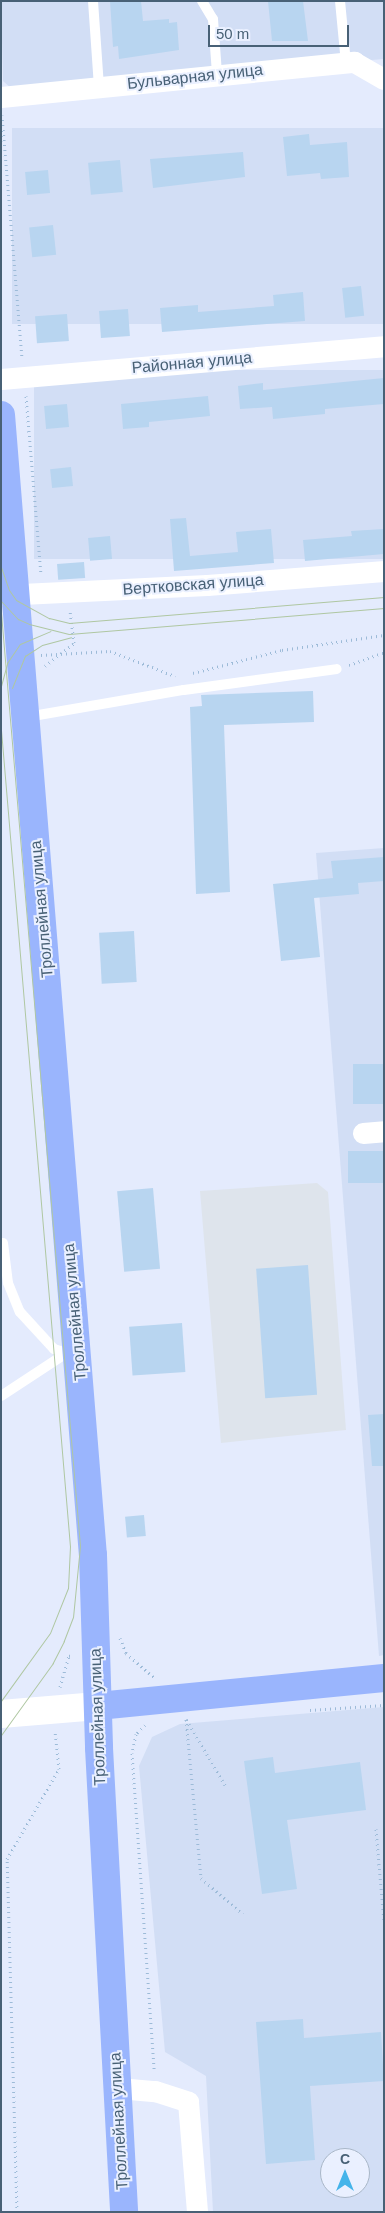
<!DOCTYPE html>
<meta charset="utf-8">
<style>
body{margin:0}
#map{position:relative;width:385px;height:2213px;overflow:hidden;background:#e4ebfd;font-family:Arial,sans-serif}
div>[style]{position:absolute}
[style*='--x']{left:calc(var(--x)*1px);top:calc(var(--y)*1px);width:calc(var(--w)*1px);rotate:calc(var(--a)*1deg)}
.residential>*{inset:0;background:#d2def5;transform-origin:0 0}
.industrial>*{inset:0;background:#dee4ec}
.building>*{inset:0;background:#b8d5f0;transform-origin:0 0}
.path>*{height:3px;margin-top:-1.5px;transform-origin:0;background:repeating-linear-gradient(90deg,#9dbbd8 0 1px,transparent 0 5px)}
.lane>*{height:10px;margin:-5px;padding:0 5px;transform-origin:5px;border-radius:5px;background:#fff}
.street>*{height:21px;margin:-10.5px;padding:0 10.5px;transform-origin:10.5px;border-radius:10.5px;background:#fff}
.secondary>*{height:28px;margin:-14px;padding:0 14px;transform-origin:14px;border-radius:14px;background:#fff}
.primary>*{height:28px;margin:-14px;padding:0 14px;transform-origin:14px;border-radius:14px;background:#9ab5fd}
.tram>*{height:1px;margin:-0.5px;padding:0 0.5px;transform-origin:0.5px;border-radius:0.5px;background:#afc7a2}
span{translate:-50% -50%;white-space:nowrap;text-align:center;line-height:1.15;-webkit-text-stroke:4px #eaf0ff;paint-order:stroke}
.street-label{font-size:16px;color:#486176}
.frame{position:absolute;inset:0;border:2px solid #486176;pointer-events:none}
.north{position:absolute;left:320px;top:2148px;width:50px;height:50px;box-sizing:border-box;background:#eaf0ff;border:1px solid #a9b7c8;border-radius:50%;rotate:0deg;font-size:14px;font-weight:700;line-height:20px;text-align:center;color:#486176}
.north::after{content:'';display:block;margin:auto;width:18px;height:22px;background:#45b4ea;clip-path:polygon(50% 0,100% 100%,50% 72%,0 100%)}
.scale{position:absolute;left:208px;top:25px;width:141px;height:22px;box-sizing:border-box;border:2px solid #486176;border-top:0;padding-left:6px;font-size:15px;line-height:18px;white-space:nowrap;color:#486176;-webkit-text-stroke:4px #eaf0ff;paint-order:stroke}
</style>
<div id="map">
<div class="residential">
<i style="clip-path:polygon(1px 1px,384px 1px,384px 59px,12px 89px,3px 81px)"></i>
<i style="left:384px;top:128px;width:196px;height:372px;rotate:90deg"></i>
<i style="left:384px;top:370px;width:189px;height:350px;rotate:90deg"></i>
<i style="clip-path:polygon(384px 848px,384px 1655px,379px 1656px,316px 853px)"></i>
<i style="clip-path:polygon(evenodd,384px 1707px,384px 2212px,213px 2212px,206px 2076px,165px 2052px,139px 1766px,152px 1737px,180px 1724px,384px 1707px,330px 2158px,360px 2158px,360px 2188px,330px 2188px,330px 2158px)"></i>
</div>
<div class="industrial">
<i style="clip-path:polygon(317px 1183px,328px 1192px,346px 1430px,221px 1443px,200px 1191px)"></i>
</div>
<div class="building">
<i style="clip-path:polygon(110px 1px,141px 1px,143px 21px,169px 19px,169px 23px,177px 22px,179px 50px,119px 59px,118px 46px,113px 47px)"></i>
<i style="clip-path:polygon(268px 1px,303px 1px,308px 41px,272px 41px)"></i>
<i style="clip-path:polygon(309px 134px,310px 145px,347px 142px,349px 177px,321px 179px,320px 173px,287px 176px,283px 137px)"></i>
<i style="clip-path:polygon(243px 152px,245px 177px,153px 188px,150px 159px)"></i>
<i style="left:120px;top:160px;width:32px;height:32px;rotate:85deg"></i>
<i style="left:48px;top:170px;width:23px;height:23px;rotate:85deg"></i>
<i style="left:53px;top:225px;width:30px;height:24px;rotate:84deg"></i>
<i style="left:361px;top:286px;width:30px;height:19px;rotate:84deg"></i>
<i style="clip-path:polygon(303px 292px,305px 321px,162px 332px,160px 308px,198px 305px,198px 312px,274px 306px,273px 295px)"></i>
<i style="left:128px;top:309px;width:27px;height:29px;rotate:86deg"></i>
<i style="left:67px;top:314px;width:27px;height:32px;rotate:86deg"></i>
<i style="clip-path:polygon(384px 378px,384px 404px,325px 409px,325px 414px,273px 419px,272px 407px,240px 409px,238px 386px,263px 383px,263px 390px)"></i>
<i style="clip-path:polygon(208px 396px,210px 416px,149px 422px,149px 427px,123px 429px,121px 404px)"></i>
<i style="left:67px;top:404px;width:23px;height:23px;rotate:85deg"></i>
<i style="left:71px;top:467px;width:19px;height:21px;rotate:84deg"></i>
<i style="clip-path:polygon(186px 518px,190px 556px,238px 552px,236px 532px,271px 529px,274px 563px,174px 571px,170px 519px)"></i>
<i style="clip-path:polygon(384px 529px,384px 554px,305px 561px,303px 540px,352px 536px,351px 531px)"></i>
<i style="left:110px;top:536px;width:23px;height:22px;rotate:85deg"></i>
<i style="left:84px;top:562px;width:16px;height:27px;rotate:86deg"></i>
<i style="clip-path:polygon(313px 691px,314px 722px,224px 725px,230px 892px,196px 894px,190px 707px,202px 706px,201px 695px)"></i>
<i style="clip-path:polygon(384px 857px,384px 881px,358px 883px,359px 894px,314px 898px,320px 957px,281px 961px,273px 884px,333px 878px,331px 861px)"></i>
<i style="left:134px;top:931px;width:51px;height:35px;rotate:87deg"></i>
<i style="left:384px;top:1064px;width:40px;height:31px;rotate:90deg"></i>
<i style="left:384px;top:1151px;width:32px;height:36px;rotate:90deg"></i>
<i style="left:153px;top:1188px;width:81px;height:36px;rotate:85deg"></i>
<i style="left:308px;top:1265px;width:130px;height:52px;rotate:86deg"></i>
<i style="left:182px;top:1323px;width:49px;height:53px;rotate:86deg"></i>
<i style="clip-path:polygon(384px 1414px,384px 1466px,372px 1466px,368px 1415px)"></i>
<i style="left:144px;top:1515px;width:21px;height:19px;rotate:85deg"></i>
<i style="clip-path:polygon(273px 1757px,275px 1773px,360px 1762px,366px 1810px,287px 1820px,297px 1889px,262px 1894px,244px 1761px)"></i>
<i style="clip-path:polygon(303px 2019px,304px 2038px,381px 2032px,384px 2081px,310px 2086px,315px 2160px,266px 2164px,256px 2022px)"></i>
</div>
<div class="path">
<i style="--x:2;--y:115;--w:244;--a:85.3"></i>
<i style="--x:26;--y:396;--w:179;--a:85.2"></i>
<i style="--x:41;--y:655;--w:69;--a:-3.3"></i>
<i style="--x:110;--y:651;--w:70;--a:21"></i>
<i style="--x:349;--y:665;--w:37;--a:-20"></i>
<i style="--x:45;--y:666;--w:37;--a:-38"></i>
<i style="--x:74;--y:643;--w:31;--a:-97"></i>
<i style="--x:193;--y:673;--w:92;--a:-14.5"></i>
<i style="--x:282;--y:650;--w:103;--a:-8.4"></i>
<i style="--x:120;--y:1638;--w:16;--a:68"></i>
<i style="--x:126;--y:1653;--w:37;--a:41"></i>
<i style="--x:60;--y:1687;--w:32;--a:-74"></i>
<i style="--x:69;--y:1656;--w:4;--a:-14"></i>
<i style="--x:310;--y:1710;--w:74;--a:-3.9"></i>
<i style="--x:145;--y:1725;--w:13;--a:135"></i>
<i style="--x:136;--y:1734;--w:19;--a:102"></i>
<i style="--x:132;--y:1753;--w:319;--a:86"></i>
<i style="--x:225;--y:1785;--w:77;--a:-120.6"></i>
<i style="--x:186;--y:1719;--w:160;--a:84.6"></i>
<i style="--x:201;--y:1878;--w:55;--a:40.6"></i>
<i style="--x:376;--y:1829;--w:93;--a:85.1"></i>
<i style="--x:17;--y:2212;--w:353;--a:-91.6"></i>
<i style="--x:7;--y:1859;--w:104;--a:-60"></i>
<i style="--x:59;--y:1769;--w:37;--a:-96"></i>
</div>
<div class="lane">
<i style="--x:93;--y:1;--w:85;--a:86"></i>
<i style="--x:202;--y:1;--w:21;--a:59"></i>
<i style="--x:213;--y:19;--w:55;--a:85.8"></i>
<i style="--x:340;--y:1;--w:62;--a:84.5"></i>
<i style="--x:27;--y:717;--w:159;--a:-9.8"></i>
<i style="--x:184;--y:690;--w:154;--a:-7.8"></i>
<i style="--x:3;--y:1243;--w:40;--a:82.9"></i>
<i style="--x:8;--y:1283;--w:31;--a:68"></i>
<i style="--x:20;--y:1312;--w:50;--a:47.4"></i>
<i style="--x:54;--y:1349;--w:24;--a:17"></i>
<i style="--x:1;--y:1396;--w:77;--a:-33.3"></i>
</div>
<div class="street">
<i style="--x:1;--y:97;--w:355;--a:-5.7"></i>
<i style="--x:354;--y:62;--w:34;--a:30"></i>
<i style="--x:1;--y:379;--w:384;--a:-4.9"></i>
<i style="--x:1;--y:595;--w:206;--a:-2.8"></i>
<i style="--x:207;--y:585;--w:178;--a:-4.5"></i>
<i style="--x:363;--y:1133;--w:21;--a:-5"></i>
<i style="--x:118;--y:2088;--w:37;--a:5"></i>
<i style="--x:155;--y:2091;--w:35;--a:18"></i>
<i style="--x:188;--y:2102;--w:110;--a:85.3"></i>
</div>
<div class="secondary">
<i style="--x:1;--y:1714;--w:97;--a:-4.7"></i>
</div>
<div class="primary">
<i style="--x:1;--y:415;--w:1144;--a:85.39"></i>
<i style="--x:93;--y:1555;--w:193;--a:88.2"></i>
<i style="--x:99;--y:1748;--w:465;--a:86.9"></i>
<i style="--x:98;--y:1706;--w:287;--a:-5.6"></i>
</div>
<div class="tram">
<i style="--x:1;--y:567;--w:24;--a:71"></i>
<i style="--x:9;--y:590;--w:12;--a:55"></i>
<i style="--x:16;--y:600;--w:38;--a:29"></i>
<i style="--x:49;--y:618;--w:21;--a:14"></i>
<i style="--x:69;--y:623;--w:316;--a:-4.7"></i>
<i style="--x:1;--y:601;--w:25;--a:47"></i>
<i style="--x:18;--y:619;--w:12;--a:24"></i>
<i style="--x:29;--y:624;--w:41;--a:14"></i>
<i style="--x:69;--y:634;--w:316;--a:-4.7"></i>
<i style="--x:1;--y:613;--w:936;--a:85.16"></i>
<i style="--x:80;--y:1546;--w:71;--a:95.6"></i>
<i style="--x:73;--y:1617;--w:26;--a:111"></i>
<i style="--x:64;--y:1641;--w:25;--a:117"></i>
<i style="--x:53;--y:1663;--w:89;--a:125.8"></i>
<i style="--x:1;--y:686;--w:24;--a:-75"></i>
<i style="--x:7;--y:663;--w:23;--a:-56"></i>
<i style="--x:20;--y:644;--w:33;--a:-23"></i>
<i style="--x:12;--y:688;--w:35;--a:-68"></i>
<i style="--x:25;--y:656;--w:20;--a:-33"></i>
<i style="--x:42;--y:645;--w:30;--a:-15"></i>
<i style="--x:1;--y:730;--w:819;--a:85.17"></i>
<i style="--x:70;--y:1546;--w:42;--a:92.7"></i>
<i style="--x:68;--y:1588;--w:48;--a:111.8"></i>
<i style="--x:50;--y:1633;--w:84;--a:125.8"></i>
</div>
<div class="street-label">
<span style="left:195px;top:77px;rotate:-6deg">Бульварная улица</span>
<span style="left:192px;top:363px;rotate:-5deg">Районная улица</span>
<span style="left:193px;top:585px;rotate:-4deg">Вертковская улица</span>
<span style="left:42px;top:909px;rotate:-95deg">Троллейная улица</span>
<span style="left:75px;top:1312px;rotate:-95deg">Троллейная улица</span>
<span style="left:98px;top:1717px;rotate:-92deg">Троллейная улица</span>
<span style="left:119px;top:2121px;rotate:-93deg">Троллейная улица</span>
</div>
<div class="frame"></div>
<div class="north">С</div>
<div class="scale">50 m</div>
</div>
